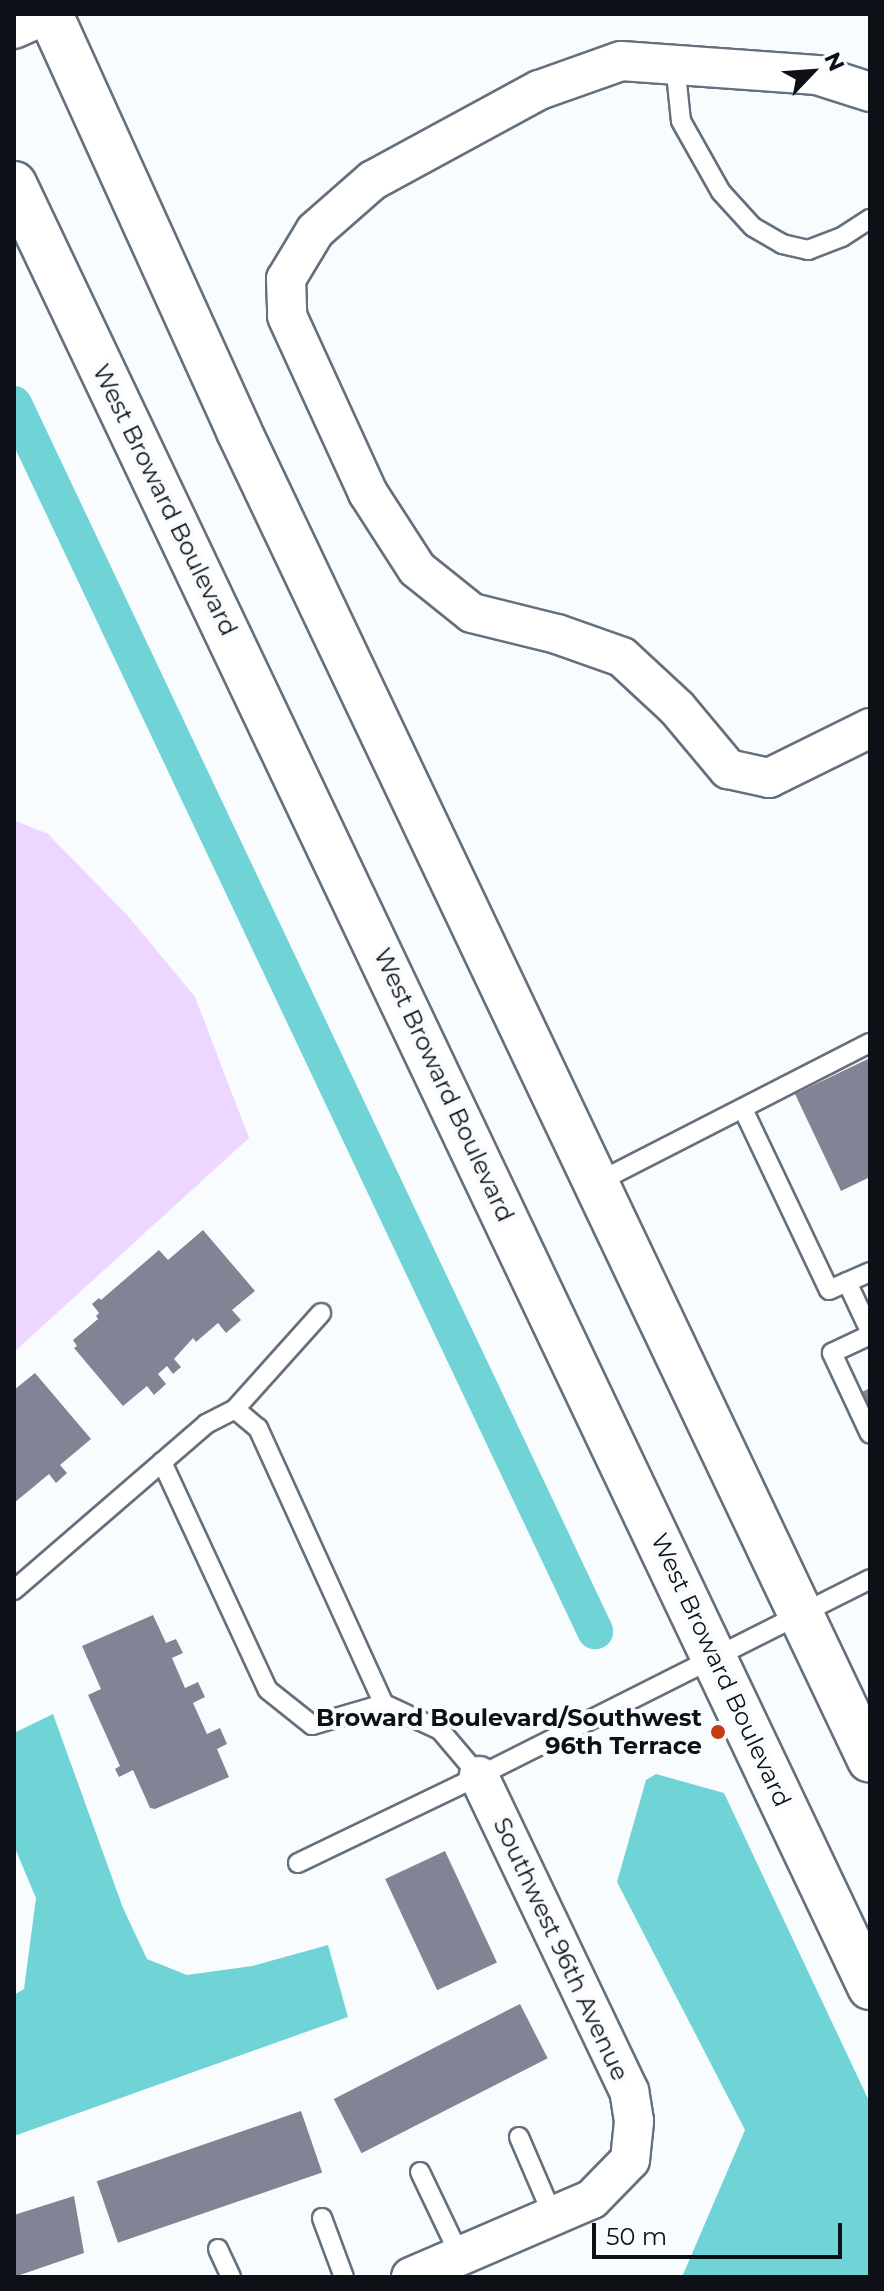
<!DOCTYPE html>
<style>
body{margin:0}
#map{position:relative;width:884px;height:2291px;overflow:hidden;background:#f9fcff;font-family:Montserrat,sans-serif}
div>[style]{position:absolute}
[style*='--x']{left:calc(var(--x)*1px);top:calc(var(--y)*1px);width:calc(var(--w)*1px);rotate:calc(var(--a)*1deg)}
.green>*{inset:0;background:#edd6ff}
.water>*{inset:0;background:#70d4d6}
.canal>*{height:36px;margin:-18px;padding:0 18px;transform-origin:18px;border-radius:18px;background:#70d4d6}
.building>*{inset:0;background:#828394;transform-origin:0 0}
.roads{filter:drop-shadow(2px 0 #65707f) drop-shadow(-2px 0 #65707f) drop-shadow(0 2px #65707f) drop-shadow(0 -2px #65707f)}
.lane>*{height:18px;margin:-9px;padding:0 9px;transform-origin:9px;border-radius:9px;background:#fff}
.street>*{height:38px;margin:-19px;padding:0 19px;transform-origin:19px;border-radius:19px;background:#fff}
.primary>*{height:44px;margin:-22px;padding:0 22px;transform-origin:22px;border-radius:22px;background:#fff}
.dots>*{width:22px;height:22px;translate:-50% -50%;box-sizing:border-box;border:4px solid #f9fcff;border-radius:50%}
span{translate:-50% -50%;white-space:nowrap;text-align:center;line-height:1.15;-webkit-text-stroke:8px #f9fcff;paint-order:stroke}
.street-label{font-size:24px;color:#0d1117}
.poi-label{font-size:24px;color:#0d1117;font-weight:700}
.right{translate:-100% -50%;text-align:right}
.frame{position:absolute;inset:0;border:16px solid #0d1117;pointer-events:none}
.north{position:absolute;left:772px;top:32px;width:80px;height:80px;-webkit-text-stroke:6px #f9fcff;paint-order:stroke;rotate:65deg;font-size:22px;font-weight:700;line-height:32px;text-align:center;color:#0d1117}
.north::after{content:'';display:block;margin:auto;width:28px;height:36px;background:#0d1117;clip-path:polygon(50% 0,100% 100%,50% 72%,0 100%)}
.scale{position:absolute;left:592px;top:2223px;width:250px;height:36px;box-sizing:border-box;border:4px solid #0d1117;border-top:0;padding-left:10px;font-size:24px;line-height:28px;white-space:nowrap;color:#0d1117;-webkit-text-stroke:6px #f9fcff;paint-order:stroke}
</style>
<div id="map">
<div class="green">
<i style="clip-path:polygon(14px 820px,48px 834px,128px 916px,195px 997px,249px 1138px,14px 1352px)"></i>
</div>
<div class="water">
<i style="clip-path:polygon(53px 1714px,123px 1908px,147px 1959px,187px 1975px,252px 1966px,328px 1945px,348px 2017px,14px 2136px,14px 1995px,24px 1989px,36px 1898px,14px 1846px,14px 1733px)"></i>
<i style="clip-path:polygon(656px 1774px,724px 1793px,870px 2103px,870px 2277px,682px 2277px,745px 2130px,617px 1882px,646px 1780px)"></i>
</div>
<div class="canal">
<i style="--x:14;--y:404;--w:1358;--a:64.66"></i>
</div>
<div class="building">
<i style="clip-path:polygon(870px 1058px,870px 1177px,841px 1191px,795px 1094px)"></i>
<i style="clip-path:polygon(203px 1230px,255px 1291px,232px 1310px,241px 1320px,226px 1333px,218px 1323px,196px 1342px,193px 1338px,174px 1359px,181px 1367px,173px 1374px,167px 1366px,158px 1374px,166px 1384px,154px 1395px,147px 1386px,123px 1406px,74px 1348px,77px 1346px,73px 1340px,98px 1319px,96px 1316px,99px 1313px,92px 1304px,99px 1298px,101px 1300px,159px 1250px,168px 1260px)"></i>
<i style="clip-path:polygon(35px 1373px,91px 1439px,60px 1465px,67px 1473px,56px 1483px,49px 1474px,14px 1503px,14px 1390px)"></i>
<i style="clip-path:polygon(870px 1388px,870px 1419px,858px 1394px)"></i>
<i style="clip-path:polygon(153px 1615px,166px 1643px,176px 1639px,183px 1653px,172px 1658px,185px 1688px,198px 1682px,205px 1697px,193px 1703px,207px 1734px,220px 1728px,227px 1744px,217px 1749px,229px 1777px,155px 1809px,150px 1808px,133px 1770px,119px 1777px,115px 1769px,120px 1766px,88px 1695px,101px 1689px,82px 1646px)"></i>
<i style="left:445px;top:1851px;width:123px;height:66px;rotate:65deg"></i>
<i style="left:520px;top:2004px;width:61px;height:209px;rotate:63deg"></i>
<i style="left:301px;top:2111px;width:65px;height:216px;rotate:71deg"></i>
<i style="clip-path:polygon(74px 2196px,84px 2253px,14px 2277px,14px 2215px)"></i>
</div>
<div class="roads">
<div class="lane">
<i style="--x:675;--y:64;--w:57;--a:84"></i>
<i style="--x:681;--y:121;--w:81;--a:60.6"></i>
<i style="--x:721;--y:192;--w:47;--a:47.6"></i>
<i style="--x:753;--y:227;--w:34;--a:30"></i>
<i style="--x:782;--y:244;--w:27;--a:13"></i>
<i style="--x:808;--y:250;--w:36;--a:-21"></i>
<i style="--x:842;--y:237;--w:33;--a:-33"></i>
<i style="--x:743;--y:1109;--w:200;--a:64.6"></i>
<i style="--x:829;--y:1290;--w:45;--a:-23.7"></i>
<i style="--x:598;--y:1182;--w:305;--a:-27.1"></i>
<i style="--x:847;--y:1282;--w:54;--a:64.9"></i>
<i style="--x:870;--y:1335;--w:42;--a:154.7"></i>
<i style="--x:832;--y:1353;--w:89;--a:64.9"></i>
<i style="--x:235;--y:1409;--w:129;--a:-48.1"></i>
<i style="--x:162;--y:1462;--w:251;--a:65.1"></i>
<i style="--x:268;--y:1690;--w:56;--a:38.5"></i>
<i style="--x:312;--y:1725;--w:75;--a:-16.3"></i>
<i style="--x:14;--y:1590;--w:254;--a:-40.8"></i>
<i style="--x:206;--y:1424;--w:33;--a:-27"></i>
<i style="--x:235;--y:1409;--w:30;--a:40"></i>
<i style="--x:258;--y:1428;--w:303;--a:65.5"></i>
<i style="--x:384;--y:1704;--w:62;--a:24.9"></i>
<i style="--x:440;--y:1730;--w:60;--a:49.7"></i>
<i style="--x:298;--y:1863;--w:201;--a:-25.7"></i>
<i style="--x:479;--y:1776;--w:438;--a:-26.7"></i>
<i style="--x:519;--y:2137;--w:86;--a:66.7"></i>
<i style="--x:420;--y:2172;--w:93;--a:64.5"></i>
<i style="--x:322;--y:2218;--w:63;--a:69.6"></i>
<i style="--x:218;--y:2249;--w:31;--a:65"></i>
</div>
<div class="street">
<i style="--x:14;--y:29;--w:37;--a:-24"></i>
<i style="--x:870;--y:92;--w:56;--a:-162.2"></i>
<i style="--x:817;--y:75;--w:196;--a:-175.9"></i>
<i style="--x:621;--y:61;--w:87;--a:160.5"></i>
<i style="--x:539;--y:90;--w:189;--a:151.5"></i>
<i style="--x:373;--y:180;--w:77;--a:138.7"></i>
<i style="--x:315;--y:231;--w:56;--a:121.1"></i>
<i style="--x:286;--y:279;--w:37;--a:88"></i>
<i style="--x:287;--y:316;--w:195;--a:65.4"></i>
<i style="--x:368;--y:493;--w:90;--a:57.2"></i>
<i style="--x:417;--y:569;--w:70;--a:38.7"></i>
<i style="--x:472;--y:613;--w:88;--a:13.9"></i>
<i style="--x:557;--y:634;--w:69;--a:19.5"></i>
<i style="--x:622;--y:657;--w:75;--a:42.8"></i>
<i style="--x:677;--y:708;--w:80;--a:50.1"></i>
<i style="--x:728;--y:769;--w:42;--a:12.4"></i>
<i style="--x:769;--y:778;--w:113;--a:-26.3"></i>
<i style="--x:411;--y:2277;--w:197;--a:-23.3"></i>
<i style="--x:592;--y:2199;--w:54;--a:-45.7"></i>
<i style="--x:630;--y:2160;--w:39;--a:-84"></i>
<i style="--x:634;--y:2121;--w:30;--a:-99"></i>
<i style="--x:629;--y:2091;--w:349;--a:-115.5"></i>
</div>
<div class="primary">
<i style="--x:50;--y:14;--w:456;--a:65.6"></i>
<i style="--x:238;--y:429;--w:1473;--a:64.6"></i>
<i style="--x:14;--y:184;--w:1996;--a:64.6"></i>
</div>
</div>
<div class="dots">
<i style="left:718px;top:1732px;background:#c53d12"></i>
</div>
<div class="street-label">
<span style="left:165px;top:500px;rotate:64deg">West Broward Boulevard</span>
<span style="left:444px;top:1085px;rotate:65deg">West Broward Boulevard</span>
<span style="left:721px;top:1670px;rotate:65deg">West Broward Boulevard</span>
<span style="left:561px;top:1949px;rotate:65deg">Southwest 96th Avenue</span>
</div>
<div class="poi-label">
<span class="right" style="left:702px;top:1732px">Broward Boulevard/Southwest<br>96th Terrace</span>
</div>
<div class="frame"></div>
<div class="north">N</div>
<div class="scale">50 m</div>
</div>
